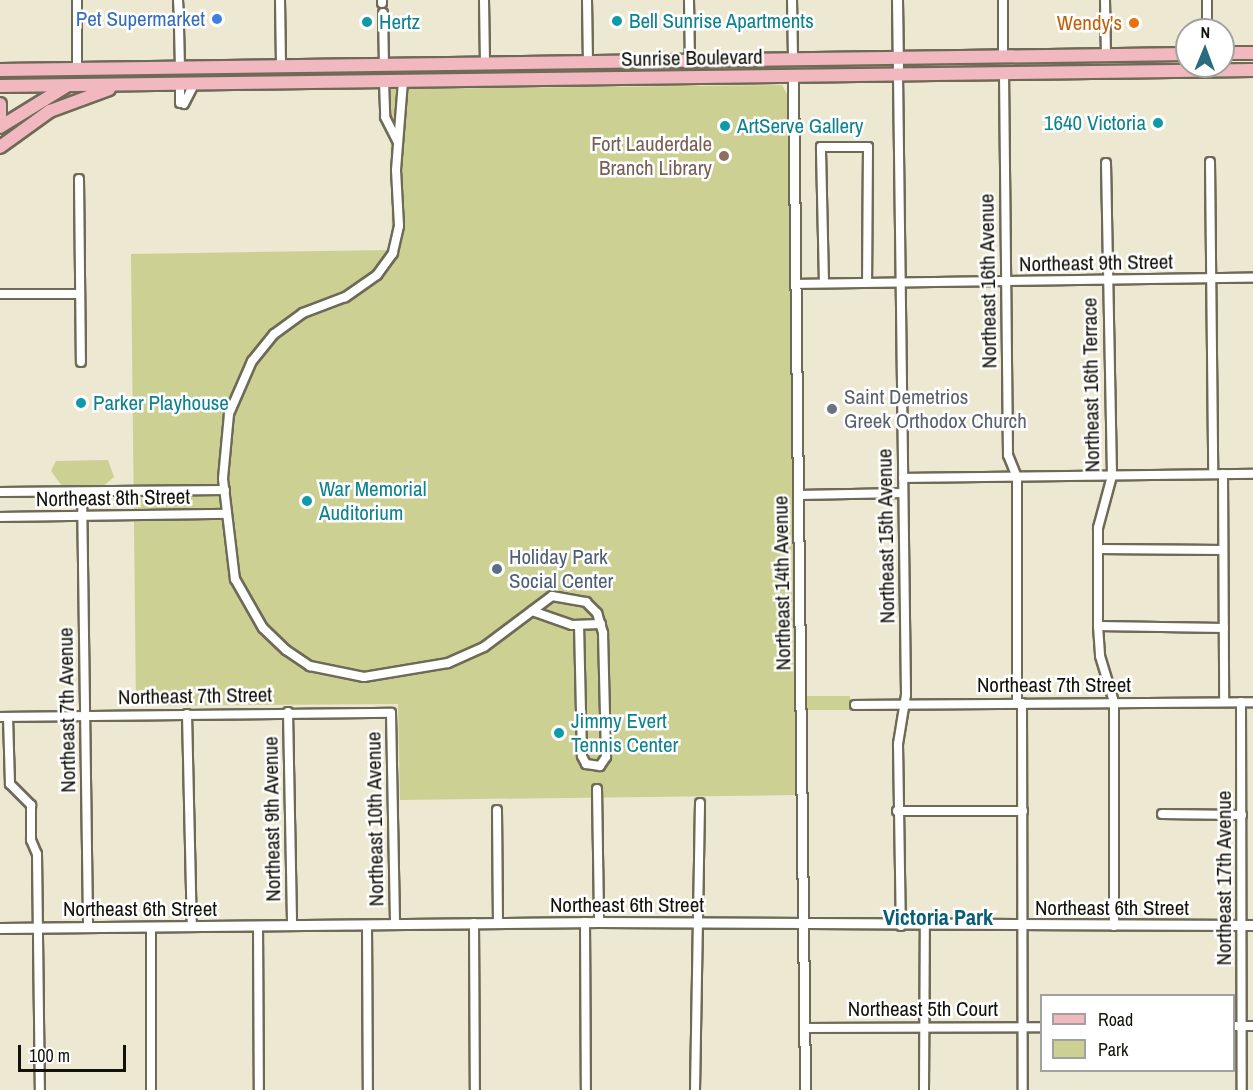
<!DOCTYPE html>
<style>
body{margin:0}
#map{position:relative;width:1253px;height:1090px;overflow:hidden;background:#ece8d1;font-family:"Archivo Narrow",sans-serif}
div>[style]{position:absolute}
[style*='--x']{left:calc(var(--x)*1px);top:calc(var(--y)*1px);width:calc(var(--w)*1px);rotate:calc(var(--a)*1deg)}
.green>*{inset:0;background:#ccd093;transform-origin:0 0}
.roads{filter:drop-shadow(2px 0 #6e6a57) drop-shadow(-2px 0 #6e6a57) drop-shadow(0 2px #6e6a57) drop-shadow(0 -2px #6e6a57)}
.minor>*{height:8px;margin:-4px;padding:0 4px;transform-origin:4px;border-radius:4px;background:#fff}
.tertiary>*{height:9px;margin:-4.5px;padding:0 4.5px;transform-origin:4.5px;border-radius:4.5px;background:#fff}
.primary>*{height:12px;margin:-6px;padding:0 6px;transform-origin:6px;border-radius:6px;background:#f1b8c0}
.dots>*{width:16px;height:16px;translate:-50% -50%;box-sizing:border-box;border:3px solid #fff;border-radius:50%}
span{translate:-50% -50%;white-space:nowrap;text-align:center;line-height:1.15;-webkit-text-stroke:5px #fff;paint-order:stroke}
.shop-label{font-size:21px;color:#366cbe}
.right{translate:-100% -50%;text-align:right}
.culture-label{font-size:21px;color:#0d838f}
.left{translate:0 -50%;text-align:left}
.food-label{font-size:21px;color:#c56008}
.street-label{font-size:21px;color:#14130b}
.education-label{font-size:21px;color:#785e54}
.worship-label{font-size:21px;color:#5b616d}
.service-label{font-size:21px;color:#4e5e75}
.neighbourhood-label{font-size:22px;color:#085e74;font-weight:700}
.legend{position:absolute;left:1040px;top:994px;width:195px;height:78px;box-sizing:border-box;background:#fff;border:2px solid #a1a19d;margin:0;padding:8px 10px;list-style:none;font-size:18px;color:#14130b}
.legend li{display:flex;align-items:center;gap:12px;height:30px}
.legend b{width:30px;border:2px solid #a1a19d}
.north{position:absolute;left:1175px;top:18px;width:60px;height:60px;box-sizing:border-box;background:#fff;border:2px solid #a1a19d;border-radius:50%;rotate:1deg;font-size:16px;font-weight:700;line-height:24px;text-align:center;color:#14130b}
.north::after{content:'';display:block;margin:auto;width:21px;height:27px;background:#2b6b7f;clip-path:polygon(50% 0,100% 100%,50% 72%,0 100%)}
.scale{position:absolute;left:18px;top:1045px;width:108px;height:27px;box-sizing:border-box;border:3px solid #14130b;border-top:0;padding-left:8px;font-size:18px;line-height:21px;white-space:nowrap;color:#14130b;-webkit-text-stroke:4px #fff;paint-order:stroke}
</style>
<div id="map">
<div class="green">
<i style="clip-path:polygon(782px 85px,788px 96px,796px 795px,400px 800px,398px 704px,136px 706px,131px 254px,392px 250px,390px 89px)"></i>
<i style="clip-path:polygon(108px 460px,114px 477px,102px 487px,62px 486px,51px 471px,56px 461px)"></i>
<i style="left:805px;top:696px;width:45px;height:14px"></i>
</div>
<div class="roads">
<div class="minor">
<i style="--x:77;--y:0;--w:67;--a:90"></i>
<i style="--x:178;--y:0;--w:22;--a:87"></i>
<i style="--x:280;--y:0;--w:66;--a:89.1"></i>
<i style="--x:382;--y:0;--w:3;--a:90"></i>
<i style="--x:484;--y:0;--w:63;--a:89.1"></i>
<i style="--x:587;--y:0;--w:62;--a:89.1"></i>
<i style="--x:689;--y:0;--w:61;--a:89.1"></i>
<i style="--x:792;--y:0;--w:60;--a:89"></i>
<i style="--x:1003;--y:0;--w:57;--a:90"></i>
<i style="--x:1105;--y:0;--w:55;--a:89"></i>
<i style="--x:1207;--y:0;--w:30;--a:90"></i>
<i style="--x:383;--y:13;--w:52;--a:88.9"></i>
<i style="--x:179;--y:27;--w:40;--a:88.6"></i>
<i style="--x:1004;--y:73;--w:382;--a:89.4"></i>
<i style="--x:1008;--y:455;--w:24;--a:68"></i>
<i style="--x:1017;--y:477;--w:226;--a:90"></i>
<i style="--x:898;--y:75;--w:620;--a:89.26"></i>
<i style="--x:906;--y:695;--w:50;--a:99.3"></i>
<i style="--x:898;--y:744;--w:182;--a:89.1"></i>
<i style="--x:384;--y:81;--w:36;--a:88"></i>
<i style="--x:385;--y:117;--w:27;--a:63"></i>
<i style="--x:403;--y:81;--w:89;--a:94.5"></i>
<i style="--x:396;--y:170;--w:56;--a:86.9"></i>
<i style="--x:399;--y:226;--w:28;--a:103"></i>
<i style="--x:393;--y:253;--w:27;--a:126"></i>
<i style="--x:377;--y:275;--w:39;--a:145"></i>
<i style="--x:345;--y:297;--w:45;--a:159.1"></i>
<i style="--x:303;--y:313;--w:36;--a:144"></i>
<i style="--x:274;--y:334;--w:35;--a:129"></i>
<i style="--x:252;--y:361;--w:58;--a:113.5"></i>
<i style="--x:229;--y:414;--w:65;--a:95.3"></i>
<i style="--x:223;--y:479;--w:101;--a:83.2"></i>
<i style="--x:235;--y:579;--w:56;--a:60.3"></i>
<i style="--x:263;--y:628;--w:32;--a:44"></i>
<i style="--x:286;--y:650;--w:29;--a:34"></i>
<i style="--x:310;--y:666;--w:55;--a:11.5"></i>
<i style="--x:364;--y:677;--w:85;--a:-9.5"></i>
<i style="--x:448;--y:663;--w:39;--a:-24"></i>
<i style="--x:484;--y:647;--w:85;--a:-36.9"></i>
<i style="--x:552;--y:596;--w:35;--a:10"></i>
<i style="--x:586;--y:602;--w:16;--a:45"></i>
<i style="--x:597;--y:613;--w:21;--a:73"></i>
<i style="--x:603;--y:633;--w:124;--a:88.6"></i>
<i style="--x:606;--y:757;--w:11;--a:124"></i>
<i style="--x:600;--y:766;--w:14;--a:-172"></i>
<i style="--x:586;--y:764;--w:9;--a:-117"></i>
<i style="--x:582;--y:756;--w:130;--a:-91.3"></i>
<i style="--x:180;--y:103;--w:19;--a:-90"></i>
<i style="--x:184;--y:104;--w:22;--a:-63"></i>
<i style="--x:1210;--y:162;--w:312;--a:89.4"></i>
<i style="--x:1106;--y:163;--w:313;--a:88.9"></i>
<i style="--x:1112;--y:476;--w:54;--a:105.1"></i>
<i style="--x:1098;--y:528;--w:98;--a:90"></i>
<i style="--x:1098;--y:626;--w:30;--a:86"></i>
<i style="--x:1100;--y:656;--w:48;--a:73.1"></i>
<i style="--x:1114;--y:702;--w:224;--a:90"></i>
<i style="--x:79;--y:179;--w:183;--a:89.4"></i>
<i style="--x:824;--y:283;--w:136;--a:-91.3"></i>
<i style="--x:821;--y:147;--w:47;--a:0"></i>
<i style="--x:868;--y:147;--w:135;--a:90.4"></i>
<i style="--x:795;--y:284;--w:458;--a:-0.8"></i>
<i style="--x:0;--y:294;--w:79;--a:0"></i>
<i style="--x:1223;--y:474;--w:228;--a:89.7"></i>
<i style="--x:903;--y:478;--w:350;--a:-0.7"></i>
<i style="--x:0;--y:492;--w:225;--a:-0.5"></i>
<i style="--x:82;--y:492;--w:435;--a:89.2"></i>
<i style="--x:798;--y:495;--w:105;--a:-1.1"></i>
<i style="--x:0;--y:517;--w:227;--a:-0.8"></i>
<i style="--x:1098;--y:549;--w:125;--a:0.5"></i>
<i style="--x:532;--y:611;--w:42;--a:19.3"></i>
<i style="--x:572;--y:625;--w:29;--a:-2"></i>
<i style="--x:1098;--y:626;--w:126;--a:0.9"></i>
<i style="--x:1241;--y:702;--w:388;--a:89.9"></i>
<i style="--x:1022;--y:703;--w:387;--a:89.9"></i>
<i style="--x:855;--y:705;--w:398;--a:-0.4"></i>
<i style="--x:288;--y:712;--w:213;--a:88.9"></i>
<i style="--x:187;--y:714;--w:213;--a:88.7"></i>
<i style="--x:0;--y:717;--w:391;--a:-0.6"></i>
<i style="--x:391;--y:713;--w:211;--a:88.9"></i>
<i style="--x:8;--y:717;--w:67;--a:88.3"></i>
<i style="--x:10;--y:784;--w:30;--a:45"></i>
<i style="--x:31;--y:805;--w:35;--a:90"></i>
<i style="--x:31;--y:840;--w:15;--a:67"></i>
<i style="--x:37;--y:854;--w:236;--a:89.3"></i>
<i style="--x:597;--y:789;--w:133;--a:89.1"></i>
<i style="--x:497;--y:810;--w:113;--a:89.5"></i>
<i style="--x:897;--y:811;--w:126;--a:0"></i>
<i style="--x:1162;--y:814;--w:80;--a:0.7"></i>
<i style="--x:585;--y:922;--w:168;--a:89.7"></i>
<i style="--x:474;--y:923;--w:167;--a:89.7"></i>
<i style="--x:367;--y:925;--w:165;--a:89.7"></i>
<i style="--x:258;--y:926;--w:164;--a:89.7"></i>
<i style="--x:151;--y:927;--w:163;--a:90"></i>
<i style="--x:1234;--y:1026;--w:19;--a:0"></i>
<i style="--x:805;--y:1028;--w:237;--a:-0.2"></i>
<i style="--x:695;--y:1090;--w:287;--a:-89"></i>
<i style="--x:924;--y:1090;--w:164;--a:-89.7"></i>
</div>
<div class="tertiary">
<i style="--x:897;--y:0;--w:75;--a:89.2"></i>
<i style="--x:793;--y:76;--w:1014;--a:89.32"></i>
<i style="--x:0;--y:928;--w:599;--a:-0.57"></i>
<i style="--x:599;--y:922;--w:654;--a:0.26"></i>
</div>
<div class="primary">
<i style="--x:1223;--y:53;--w:30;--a:0"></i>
<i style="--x:0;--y:70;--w:1187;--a:-0.77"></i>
<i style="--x:0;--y:86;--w:1253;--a:-0.73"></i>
<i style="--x:0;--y:104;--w:21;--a:90"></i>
<i style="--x:0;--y:127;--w:76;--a:-31.6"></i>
<i style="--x:0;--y:147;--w:62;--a:-35.8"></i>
<i style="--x:50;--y:111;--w:63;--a:-20.4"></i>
</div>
</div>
<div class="dots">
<i style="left:217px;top:19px;background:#3f7fe0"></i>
<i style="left:617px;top:21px;background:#0f9aa8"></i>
<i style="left:367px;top:22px;background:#0f9aa8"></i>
<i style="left:1134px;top:23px;background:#e8710a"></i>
<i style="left:1158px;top:123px;background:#0f9aa8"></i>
<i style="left:725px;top:126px;background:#0f9aa8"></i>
<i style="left:724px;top:156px;background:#8d6e63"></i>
<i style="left:81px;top:403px;background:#0f9aa8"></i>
<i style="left:832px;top:409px;background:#6b7280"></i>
<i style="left:307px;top:501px;background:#0f9aa8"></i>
<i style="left:497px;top:569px;background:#5c6f8a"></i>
<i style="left:559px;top:733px;background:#0f9aa8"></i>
</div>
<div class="shop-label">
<span class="right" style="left:205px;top:19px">Pet Supermarket</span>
</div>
<div class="culture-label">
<span class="left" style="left:629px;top:21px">Bell Sunrise Apartments</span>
<span class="left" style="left:379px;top:22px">Hertz</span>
<span class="right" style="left:1146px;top:123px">1640 Victoria</span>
<span class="left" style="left:737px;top:126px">ArtServe Gallery</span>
<span class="left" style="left:93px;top:403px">Parker Playhouse</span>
<span class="left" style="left:319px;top:501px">War Memorial<br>Auditorium</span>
<span class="left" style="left:571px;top:733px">Jimmy Evert<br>Tennis Center</span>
</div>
<div class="food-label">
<span class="right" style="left:1122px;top:23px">Wendy's</span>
</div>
<div class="street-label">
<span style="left:692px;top:58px;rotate:-1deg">Sunrise Boulevard</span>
<span style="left:1096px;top:263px;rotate:-1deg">Northeast 9th Street</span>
<span style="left:988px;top:281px;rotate:-91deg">Northeast 16th Avenue</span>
<span style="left:1091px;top:385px;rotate:-91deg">Northeast 16th Terrace</span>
<span style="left:113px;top:498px;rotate:-1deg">Northeast 8th Street</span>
<span style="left:886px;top:536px;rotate:-91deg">Northeast 15th Avenue</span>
<span style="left:782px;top:583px;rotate:-91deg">Northeast 14th Avenue</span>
<span style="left:1054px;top:685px">Northeast 7th Street</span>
<span style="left:195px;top:696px;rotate:-1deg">Northeast 7th Street</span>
<span style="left:67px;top:710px;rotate:-91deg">Northeast 7th Avenue</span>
<span style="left:272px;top:819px;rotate:-91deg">Northeast 9th Avenue</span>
<span style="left:375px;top:819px;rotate:-91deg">Northeast 10th Avenue</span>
<span style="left:1224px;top:878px;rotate:-90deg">Northeast 17th Avenue</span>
<span style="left:627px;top:905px">Northeast 6th Street</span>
<span style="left:1112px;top:908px">Northeast 6th Street</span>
<span style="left:140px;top:909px">Northeast 6th Street</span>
<span style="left:923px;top:1009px">Northeast 5th Court</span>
</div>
<div class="education-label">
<span class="right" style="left:712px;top:156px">Fort Lauderdale<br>Branch Library</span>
</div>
<div class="worship-label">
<span class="left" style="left:844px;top:409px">Saint Demetrios<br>Greek Orthodox Church</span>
</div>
<div class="service-label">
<span class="left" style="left:509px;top:569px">Holiday Park<br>Social Center</span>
</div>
<div class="neighbourhood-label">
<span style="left:938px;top:918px">Victoria Park</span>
</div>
<ul class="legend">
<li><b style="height:8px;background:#f1b8c0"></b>Road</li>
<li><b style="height:16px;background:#ccd093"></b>Park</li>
</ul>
<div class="north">N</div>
<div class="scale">100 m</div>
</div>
